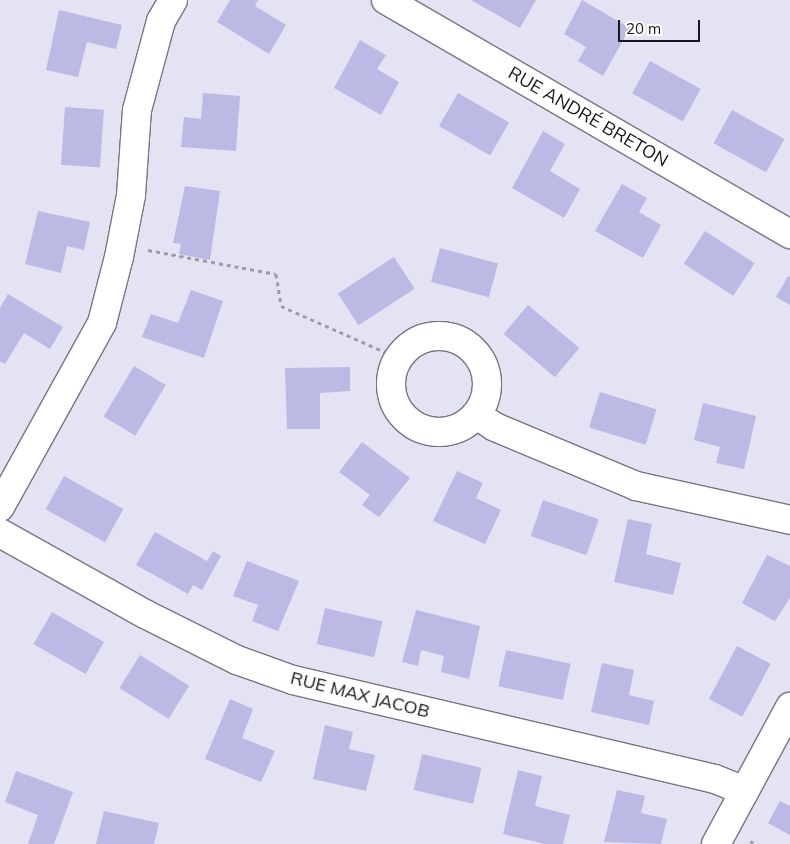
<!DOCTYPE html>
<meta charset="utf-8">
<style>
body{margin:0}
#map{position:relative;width:790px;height:844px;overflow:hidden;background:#e4e3f3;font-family:Mulish,sans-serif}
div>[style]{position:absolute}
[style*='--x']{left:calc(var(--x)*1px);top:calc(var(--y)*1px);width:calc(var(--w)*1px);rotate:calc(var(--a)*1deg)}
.building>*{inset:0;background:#bcb9e4;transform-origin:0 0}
.path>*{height:3px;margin-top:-1.5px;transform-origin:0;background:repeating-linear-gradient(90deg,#9d9da9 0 4px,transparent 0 8px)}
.roads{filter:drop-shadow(1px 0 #767583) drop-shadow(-1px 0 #767583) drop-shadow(0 1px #767583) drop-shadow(0 -1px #767583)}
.minor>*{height:28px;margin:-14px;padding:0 14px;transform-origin:14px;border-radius:14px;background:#fff}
.minor>.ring{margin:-14px;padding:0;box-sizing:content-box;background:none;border:28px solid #fff;border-radius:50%}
span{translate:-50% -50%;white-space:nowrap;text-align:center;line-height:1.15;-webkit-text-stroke:4.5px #fff;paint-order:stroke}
.street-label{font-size:18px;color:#17171c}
.scale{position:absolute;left:618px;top:20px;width:82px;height:22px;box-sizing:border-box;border:2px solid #17171c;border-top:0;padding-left:6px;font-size:15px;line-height:18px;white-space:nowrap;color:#17171c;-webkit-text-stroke:4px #fff;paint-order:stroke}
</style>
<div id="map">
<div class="building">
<i style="clip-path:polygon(230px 0,258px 0,255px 6px,286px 25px,269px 54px,217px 22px)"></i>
<i style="clip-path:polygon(471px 0,536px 0,520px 28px)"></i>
<i style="clip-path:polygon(582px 0,630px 28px,603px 76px,578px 61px,586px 47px,564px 34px)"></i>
<i style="clip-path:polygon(59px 10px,122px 25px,116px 49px,87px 42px,78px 77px,46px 70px)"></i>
<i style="clip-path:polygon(360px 40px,386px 55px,377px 69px,399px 82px,381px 115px,334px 88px)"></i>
<i style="left:650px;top:61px;width:58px;height:37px;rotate:29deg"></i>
<i style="clip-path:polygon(203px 93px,240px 96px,236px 151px,181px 147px,184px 117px,201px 119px)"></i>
<i style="left:458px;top:93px;width:59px;height:38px;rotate:30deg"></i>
<i style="left:65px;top:107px;width:39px;height:58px;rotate:4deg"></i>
<i style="left:732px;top:110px;width:60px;height:38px;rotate:29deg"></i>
<i style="clip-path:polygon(543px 131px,565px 144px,550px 171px,580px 189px,564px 218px,512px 188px)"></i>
<i style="clip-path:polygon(622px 184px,647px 198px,639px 212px,661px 225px,643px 258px,595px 231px)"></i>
<i style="clip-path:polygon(185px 186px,220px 191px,210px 260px,179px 254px,181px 244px,173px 243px)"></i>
<i style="clip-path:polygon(38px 211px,90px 222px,84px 250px,67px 246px,61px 273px,25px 264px)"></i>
<i style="left:705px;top:231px;width:59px;height:39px;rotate:33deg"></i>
<i style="left:440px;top:248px;width:60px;height:35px;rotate:15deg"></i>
<i style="left:394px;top:257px;width:38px;height:67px;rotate:57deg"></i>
<i style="clip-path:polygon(788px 276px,790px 277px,790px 305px,776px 297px)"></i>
<i style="clip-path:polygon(191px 290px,223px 301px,204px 358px,142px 337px,151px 314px,178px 323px)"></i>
<i style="clip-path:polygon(8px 294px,63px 327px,50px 349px,24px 333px,5px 364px,0 361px,0 308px)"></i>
<i style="left:528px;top:305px;width:67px;height:38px;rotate:40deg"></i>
<i style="left:134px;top:366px;width:37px;height:59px;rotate:31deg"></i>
<i style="clip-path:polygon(350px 367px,350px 391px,320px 393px,320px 429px,287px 429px,285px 368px)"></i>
<i style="left:600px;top:392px;width:59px;height:37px;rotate:17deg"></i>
<i style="clip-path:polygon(703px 403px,756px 416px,744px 469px,716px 463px,720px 447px,694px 440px)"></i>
<i style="clip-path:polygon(362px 442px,410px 478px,379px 517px,362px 505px,370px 495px,339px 472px)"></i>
<i style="clip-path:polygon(457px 471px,483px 483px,476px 498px,501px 510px,485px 544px,433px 521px)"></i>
<i style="left:64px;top:476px;width:68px;height:38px;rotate:29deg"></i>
<i style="left:543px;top:500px;width:59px;height:38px;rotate:19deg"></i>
<i style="clip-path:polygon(628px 519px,652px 524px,646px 554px,681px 563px,673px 595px,614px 582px)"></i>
<i style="clip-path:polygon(155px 532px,207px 561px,213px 551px,221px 556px,202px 590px,193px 585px,188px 594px,136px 565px)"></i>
<i style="clip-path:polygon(767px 555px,790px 566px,790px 598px,775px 621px,742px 603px)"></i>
<i style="clip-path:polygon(247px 561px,299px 581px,278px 631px,252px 621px,258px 605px,233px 596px)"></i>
<i style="left:325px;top:608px;width:59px;height:37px;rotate:13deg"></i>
<i style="clip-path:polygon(416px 610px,480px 626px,469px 679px,441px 672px,444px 656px,421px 650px,418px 666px,402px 662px)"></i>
<i style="left:52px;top:612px;width:60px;height:37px;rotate:30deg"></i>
<i style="left:737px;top:646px;width:38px;height:60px;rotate:28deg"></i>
<i style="left:506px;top:650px;width:66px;height:37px;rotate:12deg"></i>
<i style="left:140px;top:655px;width:58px;height:39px;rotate:32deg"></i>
<i style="clip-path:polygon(602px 663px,634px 670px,629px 695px,654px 701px,649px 725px,591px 712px)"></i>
<i style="clip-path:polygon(230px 699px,253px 709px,242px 738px,275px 751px,261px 782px,205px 759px)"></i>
<i style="clip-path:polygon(325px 725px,353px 732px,349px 749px,375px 755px,366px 791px,313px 779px)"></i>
<i style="left:422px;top:754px;width:61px;height:37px;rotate:13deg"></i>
<i style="clip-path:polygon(518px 770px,542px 776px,535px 806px,570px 815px,563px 844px,545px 844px,503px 834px)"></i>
<i style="clip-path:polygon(16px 771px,73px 792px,54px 844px,28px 844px,38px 815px,5px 802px)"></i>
<i style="clip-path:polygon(617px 790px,645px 796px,641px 813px,667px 819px,661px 844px,604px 842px)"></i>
<i style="clip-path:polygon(780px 801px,790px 806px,790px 835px,768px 823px)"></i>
<i style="clip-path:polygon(104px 811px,159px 823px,154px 844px,96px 844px)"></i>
</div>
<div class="path">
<i style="--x:148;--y:250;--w:130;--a:10.6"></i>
<i style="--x:276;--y:274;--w:32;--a:81"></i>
<i style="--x:281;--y:306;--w:129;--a:23.8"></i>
<i style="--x:750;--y:841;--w:7;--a:27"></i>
</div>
<div class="roads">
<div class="minor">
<i style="--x:386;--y:0;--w:467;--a:30.1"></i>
<i class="ring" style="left:391px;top:336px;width:68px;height:68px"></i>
<i style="--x:476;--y:415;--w:22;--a:32"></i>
<i style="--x:495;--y:427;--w:153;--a:22.7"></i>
<i style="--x:636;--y:486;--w:158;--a:12.4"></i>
<i style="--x:0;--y:507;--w:210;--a:-61"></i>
<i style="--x:102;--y:323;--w:68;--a:-75.6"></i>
<i style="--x:119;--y:257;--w:63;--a:-79"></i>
<i style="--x:131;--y:195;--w:85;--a:-86"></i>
<i style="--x:137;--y:110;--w:92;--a:-74.9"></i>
<i style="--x:161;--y:21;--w:24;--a:-60"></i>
<i style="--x:0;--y:533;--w:166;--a:29.2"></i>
<i style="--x:145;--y:614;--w:103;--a:26.6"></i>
<i style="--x:237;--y:660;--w:59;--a:19.7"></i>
<i style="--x:293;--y:680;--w:433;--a:13.2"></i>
<i style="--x:715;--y:779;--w:32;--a:22"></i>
<i style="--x:716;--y:844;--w:156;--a:-61.6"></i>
</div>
</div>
<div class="street-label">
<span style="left:588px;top:117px;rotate:30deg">RUE ANDRÉ BRETON</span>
<span style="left:360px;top:695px;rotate:14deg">RUE MAX JACOB</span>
</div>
<div class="scale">20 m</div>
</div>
